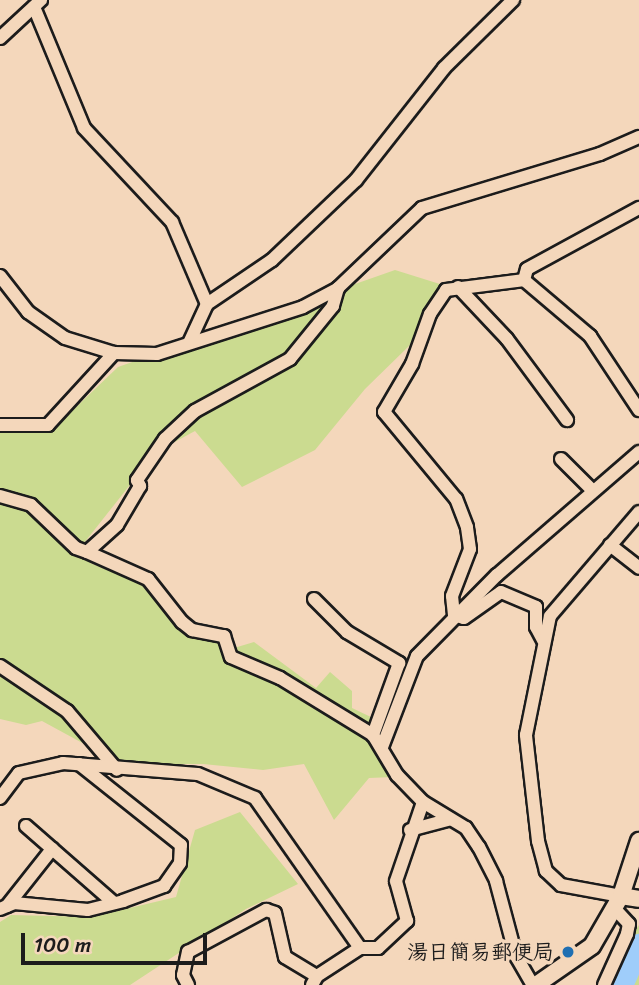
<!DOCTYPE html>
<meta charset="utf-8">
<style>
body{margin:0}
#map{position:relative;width:639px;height:985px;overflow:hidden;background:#f4d7bb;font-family:Sriracha,"Klee One",sans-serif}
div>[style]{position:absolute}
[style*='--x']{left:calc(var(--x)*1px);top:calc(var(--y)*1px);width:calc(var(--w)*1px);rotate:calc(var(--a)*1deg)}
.green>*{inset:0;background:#cbdb90}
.river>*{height:23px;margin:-11.5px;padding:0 11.5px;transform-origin:11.5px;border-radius:11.5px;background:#9fcdfa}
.roads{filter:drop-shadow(2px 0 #1c1c1c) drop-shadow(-2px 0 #1c1c1c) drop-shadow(0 2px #1c1c1c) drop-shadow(0 -2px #1c1c1c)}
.minor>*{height:12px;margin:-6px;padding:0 6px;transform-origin:6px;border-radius:6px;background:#f4d7bb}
.major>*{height:16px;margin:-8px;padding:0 8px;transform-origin:8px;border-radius:8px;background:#f4d7bb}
.dots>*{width:19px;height:19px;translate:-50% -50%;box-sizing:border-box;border:4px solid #f4d7bb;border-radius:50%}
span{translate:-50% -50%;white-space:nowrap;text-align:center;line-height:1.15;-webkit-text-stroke:7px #f4d7bb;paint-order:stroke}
.poi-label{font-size:21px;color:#1c1c1c;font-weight:700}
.right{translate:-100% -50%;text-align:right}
.scale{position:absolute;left:21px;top:933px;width:186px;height:32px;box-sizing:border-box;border:4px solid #1c1c1c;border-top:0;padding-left:9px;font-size:21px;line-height:24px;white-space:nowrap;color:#1c1c1c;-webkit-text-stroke:5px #f4d7bb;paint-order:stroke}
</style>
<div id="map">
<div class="green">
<i style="clip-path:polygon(395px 270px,443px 285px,409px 346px,365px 389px,315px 450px,242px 487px,195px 431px,156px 452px,84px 543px,90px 563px,140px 583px,180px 630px,234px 648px,254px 642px,316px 688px,330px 672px,352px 691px,352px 708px,373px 718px,393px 777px,369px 778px,334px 820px,304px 764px,263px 770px,203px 764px,121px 764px,42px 721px,26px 725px,0 719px,0 431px,49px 433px,118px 367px)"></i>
<i style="clip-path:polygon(240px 812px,298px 884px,246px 909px,130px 985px,0 985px,0 922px,11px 915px,92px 917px,176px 897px,195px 830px)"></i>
<i style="clip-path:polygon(639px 925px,639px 985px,611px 985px,637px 928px)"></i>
</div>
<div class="river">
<i style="--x:621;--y:985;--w:44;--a:-65.8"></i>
</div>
<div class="roads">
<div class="minor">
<i style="--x:34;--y:7;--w:131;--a:67.5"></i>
<i style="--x:84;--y:128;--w:129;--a:46.9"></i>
<i style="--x:172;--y:222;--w:89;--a:66.9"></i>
<i style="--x:0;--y:38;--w:56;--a:-42.8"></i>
<i style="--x:0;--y:276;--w:46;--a:52.1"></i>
<i style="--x:28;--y:312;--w:45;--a:35.1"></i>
<i style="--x:65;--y:338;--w:51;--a:17"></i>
<i style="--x:114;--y:353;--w:43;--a:1.3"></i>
<i style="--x:157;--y:354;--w:153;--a:-17.8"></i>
<i style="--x:303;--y:307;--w:40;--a:-28"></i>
<i style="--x:338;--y:288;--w:116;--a:-43.6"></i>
<i style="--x:422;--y:208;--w:186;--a:-16.9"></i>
<i style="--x:600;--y:154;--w:43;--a:-23.6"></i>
<i style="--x:524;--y:280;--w:87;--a:40.3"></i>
<i style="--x:590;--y:336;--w:89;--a:56.5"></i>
<i style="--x:458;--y:287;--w:71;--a:46.7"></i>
<i style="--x:507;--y:339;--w:101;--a:53.5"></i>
<i style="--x:338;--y:288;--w:19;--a:106"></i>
<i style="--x:333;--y:306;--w:68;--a:129.1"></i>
<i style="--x:290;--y:359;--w:108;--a:151.3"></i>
<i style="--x:195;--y:411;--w:41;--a:137"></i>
<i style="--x:165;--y:439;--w:50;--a:124.3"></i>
<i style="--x:137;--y:480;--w:7;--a:63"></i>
<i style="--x:140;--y:486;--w:45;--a:120.5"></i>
<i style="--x:117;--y:525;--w:40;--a:138"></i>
<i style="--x:87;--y:552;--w:67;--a:23.9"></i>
<i style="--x:148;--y:579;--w:55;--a:51.7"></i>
<i style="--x:182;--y:622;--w:13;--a:39"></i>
<i style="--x:192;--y:630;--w:33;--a:11"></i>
<i style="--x:224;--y:636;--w:22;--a:72"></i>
<i style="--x:231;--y:657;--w:53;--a:23.2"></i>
<i style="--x:280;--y:678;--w:109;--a:31.5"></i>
<i style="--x:373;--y:735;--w:47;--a:59"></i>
<i style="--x:397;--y:775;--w:37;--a:46"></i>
<i style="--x:423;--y:802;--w:50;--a:31.2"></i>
<i style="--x:466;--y:828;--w:23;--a:56"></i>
<i style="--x:479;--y:847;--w:38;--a:63"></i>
<i style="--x:496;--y:881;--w:78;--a:75.1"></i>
<i style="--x:516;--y:956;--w:34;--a:60"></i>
<i style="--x:189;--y:343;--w:43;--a:-65.2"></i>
<i style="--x:207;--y:304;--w:78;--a:-34.1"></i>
<i style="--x:272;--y:260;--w:116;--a:-43.6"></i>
<i style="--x:356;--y:180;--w:142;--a:-51.8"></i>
<i style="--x:444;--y:68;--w:97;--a:-44.6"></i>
<i style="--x:0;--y:425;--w:48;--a:0"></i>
<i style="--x:48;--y:425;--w:98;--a:-47.5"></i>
<i style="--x:561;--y:459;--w:44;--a:45"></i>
<i style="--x:0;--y:496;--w:32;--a:16"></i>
<i style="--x:31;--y:505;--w:62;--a:43.7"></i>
<i style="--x:76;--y:548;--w:12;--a:20"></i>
<i style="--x:610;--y:545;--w:37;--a:38"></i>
<i style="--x:314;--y:599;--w:47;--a:45"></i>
<i style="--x:347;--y:632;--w:61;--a:30.8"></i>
<i style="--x:399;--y:663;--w:77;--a:109.9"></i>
<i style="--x:454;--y:615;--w:19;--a:-96"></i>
<i style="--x:452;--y:596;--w:50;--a:-69"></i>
<i style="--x:470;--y:549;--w:22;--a:-98"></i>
<i style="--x:467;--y:527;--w:30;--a:-111"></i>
<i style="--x:456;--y:499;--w:113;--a:-129.6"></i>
<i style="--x:384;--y:412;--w:56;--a:-59.7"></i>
<i style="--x:412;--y:364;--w:53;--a:-70.2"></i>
<i style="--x:430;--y:314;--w:29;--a:-56"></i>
<i style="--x:446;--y:290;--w:79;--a:-7.3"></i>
<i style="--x:524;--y:280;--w:11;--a:-75"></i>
<i style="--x:527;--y:269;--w:128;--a:-28.6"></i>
<i style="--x:454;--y:615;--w:10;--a:17"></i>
<i style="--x:464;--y:618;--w:45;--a:-35.1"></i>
<i style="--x:501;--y:592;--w:38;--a:23"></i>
<i style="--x:536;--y:607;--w:20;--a:90"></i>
<i style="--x:536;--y:627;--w:15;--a:62"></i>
<i style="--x:0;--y:666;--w:81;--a:33.9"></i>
<i style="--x:67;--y:711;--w:77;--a:49.7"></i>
<i style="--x:382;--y:747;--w:97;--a:-69"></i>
<i style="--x:417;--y:656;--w:114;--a:-45.4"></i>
<i style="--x:497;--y:575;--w:188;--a:-40.9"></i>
<i style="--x:0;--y:798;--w:31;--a:-53"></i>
<i style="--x:19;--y:773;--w:45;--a:-12.8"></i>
<i style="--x:63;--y:763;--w:135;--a:4.7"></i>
<i style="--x:198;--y:774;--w:62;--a:22.8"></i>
<i style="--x:255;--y:798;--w:183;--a:55"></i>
<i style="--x:26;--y:826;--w:117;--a:41.2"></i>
<i style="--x:410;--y:830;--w:42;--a:-15"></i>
<i style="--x:621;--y:896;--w:61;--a:-169.6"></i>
<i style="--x:561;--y:885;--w:21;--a:-137"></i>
<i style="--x:546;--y:871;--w:31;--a:-105"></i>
<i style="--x:538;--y:841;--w:107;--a:-96.5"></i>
<i style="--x:526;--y:735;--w:121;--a:-78.6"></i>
<i style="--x:550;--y:616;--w:137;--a:-49.4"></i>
<i style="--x:7;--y:906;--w:73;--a:-51.7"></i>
<i style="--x:0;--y:909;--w:15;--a:-23"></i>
<i style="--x:14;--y:903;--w:74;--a:5.4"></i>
<i style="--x:88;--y:910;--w:36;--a:-14"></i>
<i style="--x:123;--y:901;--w:44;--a:-20.1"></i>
<i style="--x:164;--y:886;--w:28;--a:-55"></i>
<i style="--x:180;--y:863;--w:18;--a:-87"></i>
<i style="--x:181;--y:845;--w:130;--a:-141.5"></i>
<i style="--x:188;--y:985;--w:11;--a:-117"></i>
<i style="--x:183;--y:975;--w:24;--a:-78"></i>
<i style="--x:188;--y:952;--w:89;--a:-28.3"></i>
<i style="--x:266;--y:910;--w:9;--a:18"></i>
<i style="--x:275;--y:913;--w:45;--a:77.2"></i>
<i style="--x:285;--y:957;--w:37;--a:31"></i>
<i style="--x:312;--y:985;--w:10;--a:-61"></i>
<i style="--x:317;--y:976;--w:51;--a:-33.1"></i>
<i style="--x:360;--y:948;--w:18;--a:0"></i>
<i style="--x:378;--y:948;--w:40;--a:-43"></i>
<i style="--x:407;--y:921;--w:41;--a:-105.4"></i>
<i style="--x:396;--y:881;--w:83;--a:-71.1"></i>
<i style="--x:604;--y:985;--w:56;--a:-65.7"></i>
<i style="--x:627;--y:934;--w:10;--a:-79"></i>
<i style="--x:629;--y:924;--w:21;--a:-133"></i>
</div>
<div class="major">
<i style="--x:621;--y:896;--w:18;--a:9"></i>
<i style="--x:536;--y:985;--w:68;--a:-34.9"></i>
<i style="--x:592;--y:946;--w:58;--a:-59.9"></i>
<i style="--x:621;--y:896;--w:58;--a:-71.9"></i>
</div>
</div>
<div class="dots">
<i style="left:568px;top:952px;background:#1f6fb2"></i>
</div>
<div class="poi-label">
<span class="right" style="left:554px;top:952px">湯日簡易郵便局</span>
</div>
<div class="scale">100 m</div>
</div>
